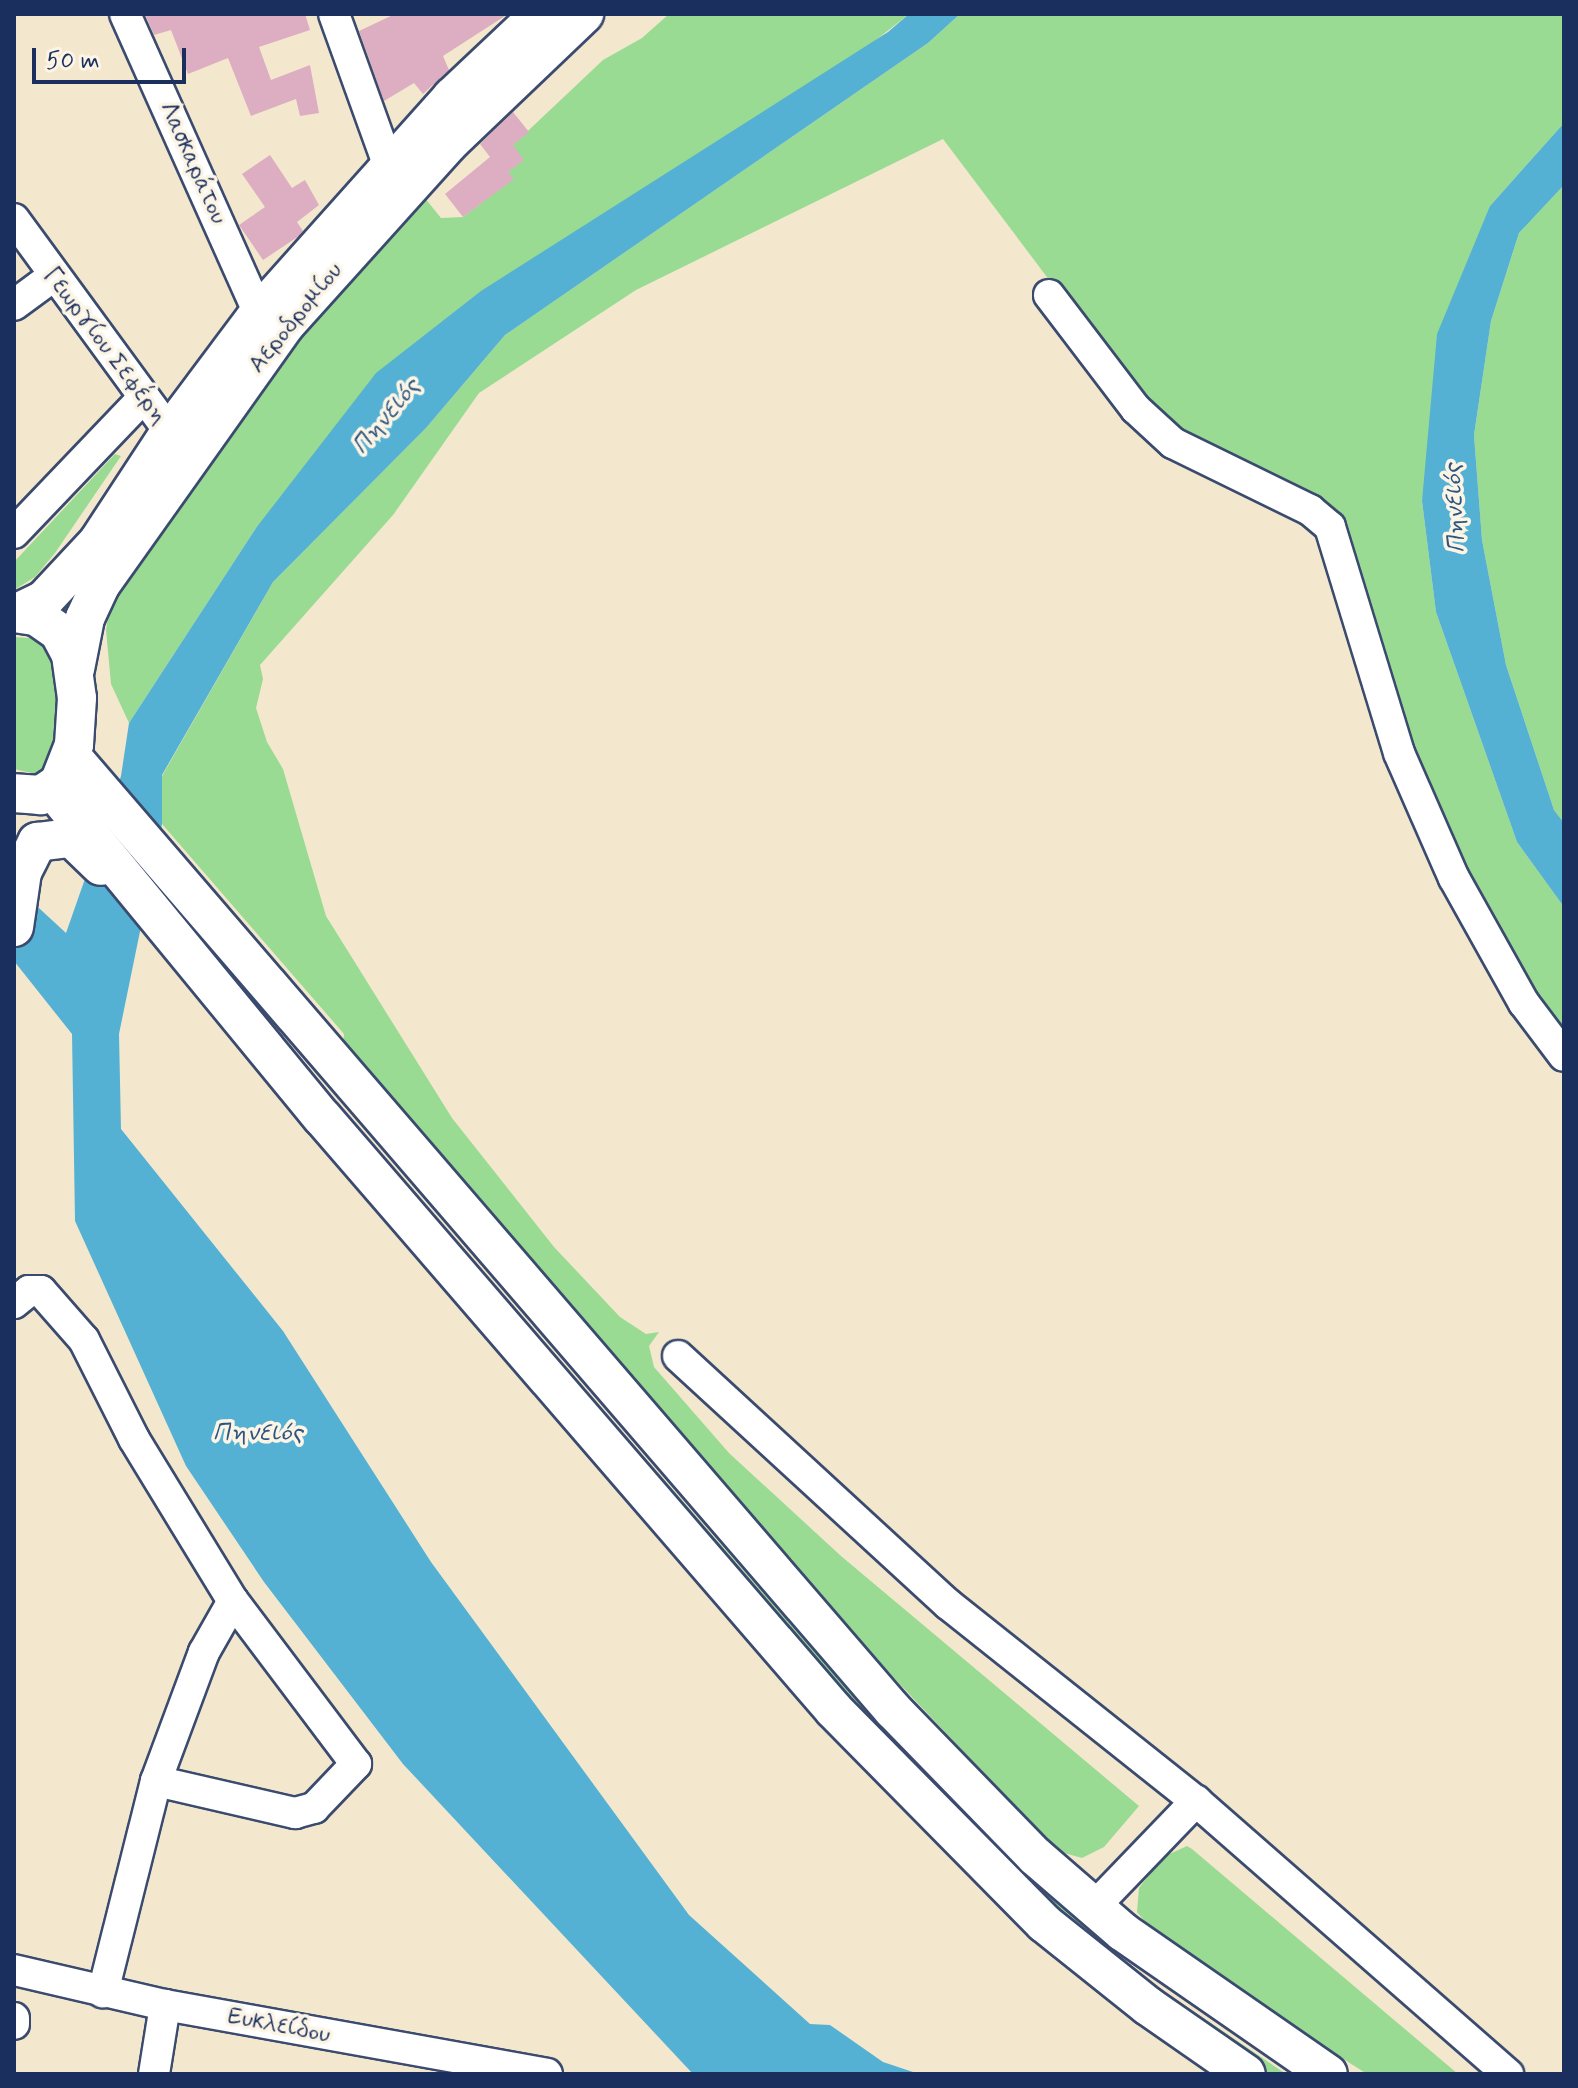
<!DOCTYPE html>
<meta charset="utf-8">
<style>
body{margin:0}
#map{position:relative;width:1578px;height:2088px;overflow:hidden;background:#f3e8cd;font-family:Mynerve,sans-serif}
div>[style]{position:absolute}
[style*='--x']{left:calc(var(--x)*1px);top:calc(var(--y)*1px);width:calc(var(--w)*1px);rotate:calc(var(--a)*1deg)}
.green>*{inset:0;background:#99db92}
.water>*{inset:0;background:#55b1d3}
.building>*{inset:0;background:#ddadc1}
.roads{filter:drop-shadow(2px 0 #3b4b6f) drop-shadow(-2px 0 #3b4b6f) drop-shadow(0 2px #3b4b6f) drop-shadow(0 -2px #3b4b6f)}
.minor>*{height:30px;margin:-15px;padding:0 15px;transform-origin:15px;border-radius:15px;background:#fff}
.major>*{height:38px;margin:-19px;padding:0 19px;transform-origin:19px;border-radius:19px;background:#fff}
span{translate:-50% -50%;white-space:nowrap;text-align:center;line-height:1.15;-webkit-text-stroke:7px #fcf5e5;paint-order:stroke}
.street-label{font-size:24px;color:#1b2f5e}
.water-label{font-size:26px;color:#2c5681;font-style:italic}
.frame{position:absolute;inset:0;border:16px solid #1b2f5e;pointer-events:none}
.scale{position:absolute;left:32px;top:48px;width:154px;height:36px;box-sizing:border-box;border:4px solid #1b2f5e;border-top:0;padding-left:10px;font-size:24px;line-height:28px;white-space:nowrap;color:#1b2f5e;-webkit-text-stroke:6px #fcf5e5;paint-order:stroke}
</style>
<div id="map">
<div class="green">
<i style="clip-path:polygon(669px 14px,909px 14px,256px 528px,129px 723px,111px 684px,106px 630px,111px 601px,292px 341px,424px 197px,441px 218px,463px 217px,513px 179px,508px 172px,513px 145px,603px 60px,642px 38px)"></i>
<i style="clip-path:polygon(960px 14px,1564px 14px,1564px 123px,1490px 206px,1422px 501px,1436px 612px,1517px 842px,1564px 907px,1564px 1033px,1533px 993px,1399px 753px,1327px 524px,1190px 450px,1068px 305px,943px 139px,636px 290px,479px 393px,393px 515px,260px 665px,263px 679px,256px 708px,267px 742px,283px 769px,326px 916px,452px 1118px,554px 1247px,620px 1317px,646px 1334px,659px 1332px,649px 1346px,654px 1367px,729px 1453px,841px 1556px,1139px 1806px,1104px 1847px,1082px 1858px,1057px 1851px,879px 1662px,343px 1045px,344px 1034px,162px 824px,162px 776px,273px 582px,426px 428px,505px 335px,928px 43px)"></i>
<i style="clip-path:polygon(1564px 185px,1564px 823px,1554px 810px,1506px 665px,1482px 540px,1474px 435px,1491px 321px,1519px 233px)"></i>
<i style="clip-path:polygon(115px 454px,121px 456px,55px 553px,35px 577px,14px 590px,14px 562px)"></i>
<i style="clip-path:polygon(14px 637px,30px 638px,53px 650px,61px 723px,46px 770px,36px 774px,14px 769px)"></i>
<i style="clip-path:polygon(326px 1092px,879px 1726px,985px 1840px,1134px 1971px,1286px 2074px,1267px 2074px,1130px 1980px,922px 1791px,324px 1102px)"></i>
<i style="clip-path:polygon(1187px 1846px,1192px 1849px,1458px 2074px,1367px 2074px,1240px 1993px,1147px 1924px,1137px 1912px,1139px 1888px,1163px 1857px)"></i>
</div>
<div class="water">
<i style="clip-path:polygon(909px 14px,960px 14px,928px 43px,505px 335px,426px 428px,273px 582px,162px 775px,162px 824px,119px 1034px,121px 1129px,283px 1331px,431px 1562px,689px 1915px,810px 2024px,830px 2025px,883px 2062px,919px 2074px,693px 2074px,403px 1764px,264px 1582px,186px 1466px,75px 1221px,72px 1034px,14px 961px,14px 885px,66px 933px,121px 776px,129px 723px,256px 528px,376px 373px,481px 291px,888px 32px)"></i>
<i style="clip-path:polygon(1564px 123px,1564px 185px,1519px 233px,1491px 321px,1474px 435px,1482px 540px,1506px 665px,1554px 810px,1564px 823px,1564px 907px,1517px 842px,1436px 612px,1422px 501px,1437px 334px,1490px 206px)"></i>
</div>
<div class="building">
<i style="clip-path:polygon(145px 14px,305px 14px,310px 30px,259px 47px,271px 80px,310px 65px,319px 113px,300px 116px,296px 99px,251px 116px,228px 58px,188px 74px,171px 30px,154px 35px)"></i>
<i style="clip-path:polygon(395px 14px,508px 14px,443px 56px,449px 70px,423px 94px,414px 83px,384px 101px,359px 31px)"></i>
<i style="clip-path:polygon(513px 112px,529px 132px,513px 145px,524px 160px,508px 172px,514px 179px,463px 217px,445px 194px,490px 157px,480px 144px)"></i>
<i style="clip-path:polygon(270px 155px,292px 188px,305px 180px,319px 205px,297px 222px,303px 231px,299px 236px,263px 260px,239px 225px,265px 207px,242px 174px)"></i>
</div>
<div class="roads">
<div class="minor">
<i style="--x:125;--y:14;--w:328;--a:65.9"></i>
<i style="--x:334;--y:14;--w:163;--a:70.2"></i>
<i style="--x:14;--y:219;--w:264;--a:53.8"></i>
<i style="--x:1049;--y:295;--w:143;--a:52.7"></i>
<i style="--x:1136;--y:409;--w:50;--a:42.6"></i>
<i style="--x:1173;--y:443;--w:153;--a:26.1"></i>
<i style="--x:1310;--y:510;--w:26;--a:40"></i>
<i style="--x:1330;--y:527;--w:236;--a:73"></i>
<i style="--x:1399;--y:753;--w:137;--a:66.3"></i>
<i style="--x:1454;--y:878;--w:143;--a:60.8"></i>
<i style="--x:1524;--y:1003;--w:66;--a:53"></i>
<i style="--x:14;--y:305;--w:47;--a:-36.4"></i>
<i style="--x:14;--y:533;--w:185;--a:-46.3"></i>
<i style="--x:14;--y:1303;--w:19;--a:-39"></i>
<i style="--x:29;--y:1291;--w:12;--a:0"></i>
<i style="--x:41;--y:1291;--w:65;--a:48.7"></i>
<i style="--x:84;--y:1340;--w:111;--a:63.2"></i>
<i style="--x:134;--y:1439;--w:190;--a:58.6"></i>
<i style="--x:233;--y:1601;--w:59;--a:119.6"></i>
<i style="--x:204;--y:1652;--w:138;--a:110.4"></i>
<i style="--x:156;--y:1781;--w:218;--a:104.1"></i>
<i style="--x:678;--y:1356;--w:367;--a:42.6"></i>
<i style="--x:948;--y:1604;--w:317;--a:38.5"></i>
<i style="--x:1196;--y:1801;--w:415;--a:41.2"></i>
<i style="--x:156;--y:1781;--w:143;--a:13"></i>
<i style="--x:295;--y:1813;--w:20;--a:-15"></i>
<i style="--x:314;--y:1808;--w:61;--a:-46.3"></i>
<i style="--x:356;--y:1764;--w:204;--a:-127"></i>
<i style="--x:1093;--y:1908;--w:149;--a:-46.1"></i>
<i style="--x:14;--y:1970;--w:155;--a:13.1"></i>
<i style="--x:165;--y:2005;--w:388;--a:10.2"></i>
<i style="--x:14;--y:2018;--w:6;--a:90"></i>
<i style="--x:154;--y:2074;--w:70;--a:-80.9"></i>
</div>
<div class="major">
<i style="--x:19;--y:612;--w:28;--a:-26"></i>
<i style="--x:44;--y:600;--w:79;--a:-47"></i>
<i style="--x:98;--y:542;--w:131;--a:-56.8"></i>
<i style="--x:170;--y:432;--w:149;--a:-53.2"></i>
<i style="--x:259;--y:313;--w:290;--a:-48.2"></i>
<i style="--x:452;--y:97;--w:121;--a:-43.3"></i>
<i style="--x:14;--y:613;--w:22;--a:8"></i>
<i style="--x:36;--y:616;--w:28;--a:35"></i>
<i style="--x:59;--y:632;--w:26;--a:62"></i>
<i style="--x:71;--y:655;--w:43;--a:82.1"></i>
<i style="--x:77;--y:698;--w:47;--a:93.7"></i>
<i style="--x:74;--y:745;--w:41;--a:111.5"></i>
<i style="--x:59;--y:783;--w:22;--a:146"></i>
<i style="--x:41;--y:795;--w:27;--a:-176"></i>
<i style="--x:75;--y:669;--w:52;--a:-78.9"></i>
<i style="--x:85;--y:618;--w:38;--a:-65"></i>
<i style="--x:101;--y:584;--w:319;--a:-54.6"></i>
<i style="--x:286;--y:324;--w:244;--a:-48"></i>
<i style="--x:449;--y:143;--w:187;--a:-43.7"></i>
<i style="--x:72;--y:757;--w:1258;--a:49.26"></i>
<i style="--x:893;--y:1710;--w:204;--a:45.8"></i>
<i style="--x:1035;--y:1856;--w:116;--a:40.8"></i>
<i style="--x:1123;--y:1932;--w:249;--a:34.7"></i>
<i style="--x:53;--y:790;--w:423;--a:50.6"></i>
<i style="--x:322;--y:1117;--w:783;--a:49.19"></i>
<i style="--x:834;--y:1710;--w:299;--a:45.4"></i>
<i style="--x:1044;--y:1923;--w:133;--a:38.6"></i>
<i style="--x:1148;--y:2006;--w:119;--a:34.8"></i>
<i style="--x:14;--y:927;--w:56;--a:-81.7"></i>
<i style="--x:22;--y:872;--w:34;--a:-63"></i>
<i style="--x:37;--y:842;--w:35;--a:-7"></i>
<i style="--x:72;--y:838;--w:40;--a:44"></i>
</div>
</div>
<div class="street-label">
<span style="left:193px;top:163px;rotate:66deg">Λασκαράτου</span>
<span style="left:296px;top:318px;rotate:-51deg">Αεροδρομίου</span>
<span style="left:105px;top:346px;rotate:53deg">Γεωργίου Σεφέρη</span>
<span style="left:279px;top:2026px;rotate:11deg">Ευκλείδου</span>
</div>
<div class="water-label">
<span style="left:387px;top:417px;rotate:-50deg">Πηνειός</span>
<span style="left:1456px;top:508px;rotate:-93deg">Πηνειός</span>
<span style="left:258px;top:1434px">Πηνειός</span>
</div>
<div class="frame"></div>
<div class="scale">50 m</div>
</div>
